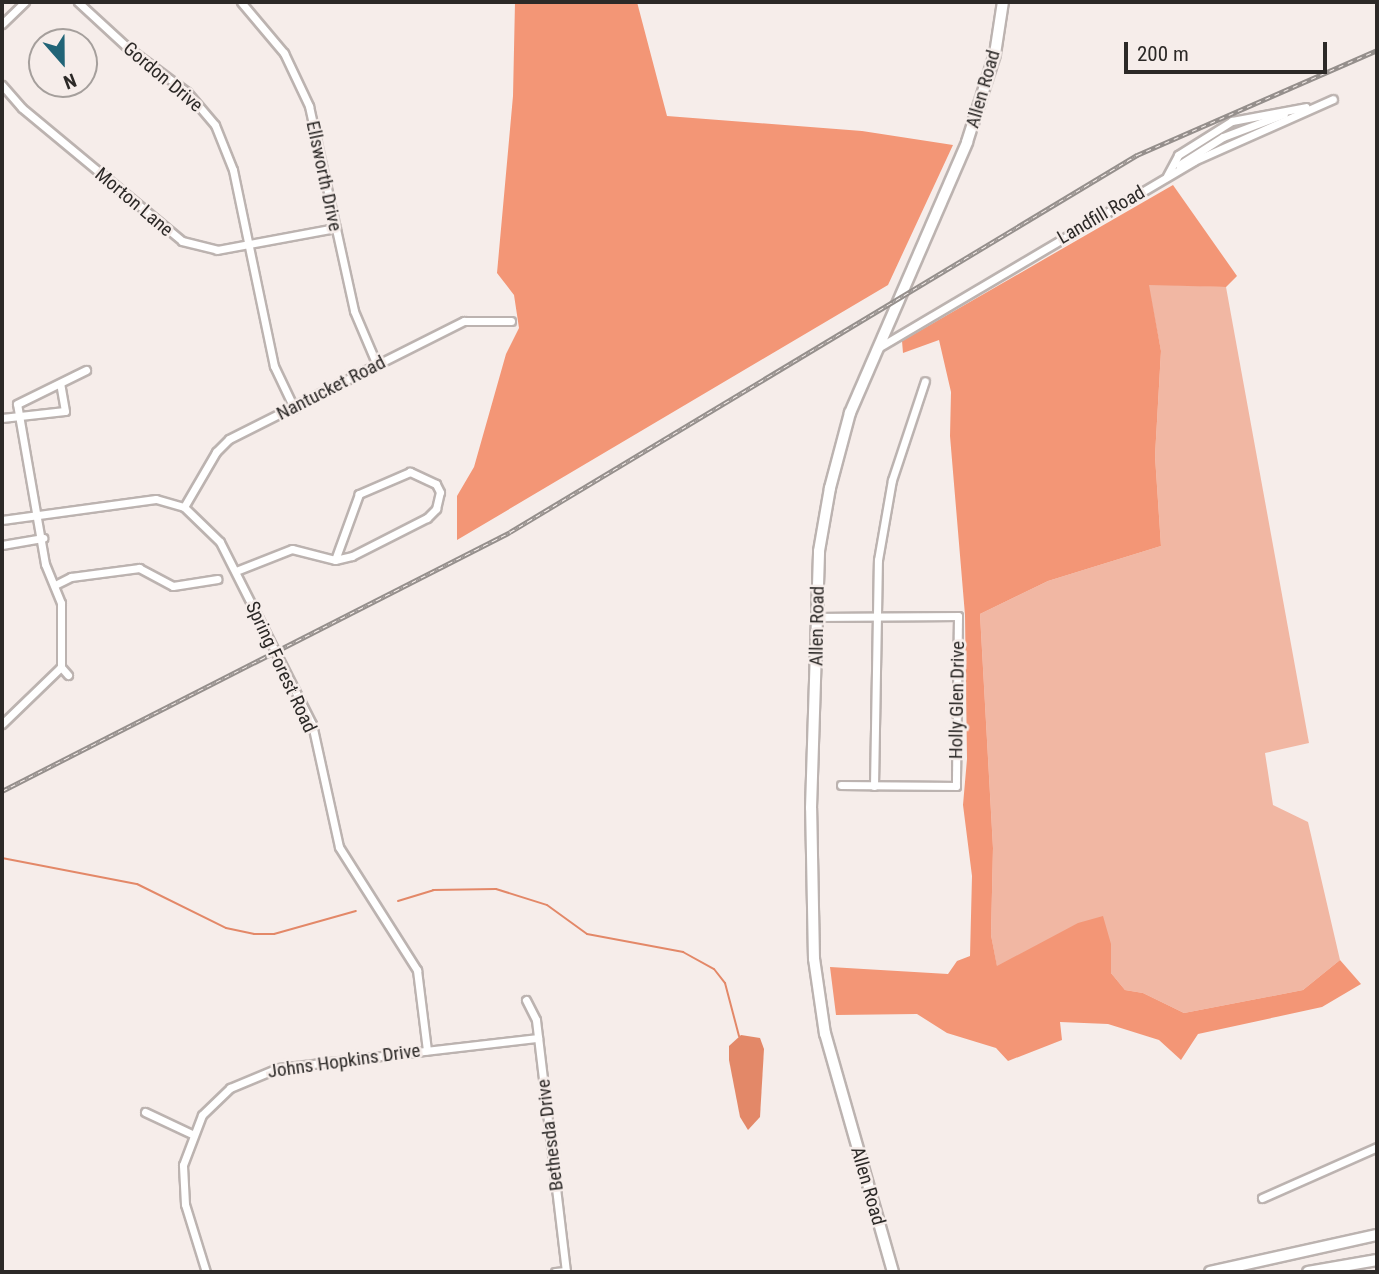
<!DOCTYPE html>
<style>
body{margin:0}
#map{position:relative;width:1379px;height:1274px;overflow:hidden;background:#f6edea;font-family:"Roboto Condensed",sans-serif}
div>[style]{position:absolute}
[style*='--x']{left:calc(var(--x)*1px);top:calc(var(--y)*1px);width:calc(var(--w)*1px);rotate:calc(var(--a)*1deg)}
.green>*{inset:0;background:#f1b7a3}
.forest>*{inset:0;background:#f39676}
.water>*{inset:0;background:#e38868}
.stream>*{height:2px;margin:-1px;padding:0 1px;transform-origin:1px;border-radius:1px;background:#e38868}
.roads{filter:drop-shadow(2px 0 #bcb3b0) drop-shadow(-2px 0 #bcb3b0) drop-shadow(0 2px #bcb3b0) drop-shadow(0 -2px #bcb3b0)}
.street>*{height:7px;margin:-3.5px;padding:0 3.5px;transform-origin:3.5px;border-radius:3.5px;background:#fff}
.secondary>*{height:10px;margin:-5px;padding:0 5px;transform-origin:5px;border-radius:5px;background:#fff}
.primary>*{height:10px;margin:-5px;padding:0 5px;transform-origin:5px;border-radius:5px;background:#fff}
.rail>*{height:4.5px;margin-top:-2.25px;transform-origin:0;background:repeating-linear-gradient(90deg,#f6edea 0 5px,#958f8c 0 10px);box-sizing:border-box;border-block:2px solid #958f8c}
span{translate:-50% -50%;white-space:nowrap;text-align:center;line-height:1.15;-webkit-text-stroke:5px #f6edea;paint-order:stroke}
.street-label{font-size:19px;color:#2c2927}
.frame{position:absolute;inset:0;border:4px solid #2c2927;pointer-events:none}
.north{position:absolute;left:28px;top:28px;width:70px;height:70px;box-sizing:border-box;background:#f6edea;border:2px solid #a59f9c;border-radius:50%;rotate:159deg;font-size:19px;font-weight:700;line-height:28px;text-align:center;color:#2c2927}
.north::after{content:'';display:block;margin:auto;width:24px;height:32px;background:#216477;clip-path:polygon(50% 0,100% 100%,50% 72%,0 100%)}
.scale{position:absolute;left:1124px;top:42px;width:203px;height:32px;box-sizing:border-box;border:4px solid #2c2927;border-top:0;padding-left:9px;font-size:21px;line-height:24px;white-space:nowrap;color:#2c2927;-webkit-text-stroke:5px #f6edea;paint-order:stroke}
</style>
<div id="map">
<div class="green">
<i style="clip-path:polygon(1148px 284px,1226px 287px,1309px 743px,1265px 753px,1273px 805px,1308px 822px,1340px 960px,1303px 990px,1184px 1013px,1143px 993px,1125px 990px,1111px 973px,1111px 944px,997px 967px,991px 935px,993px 848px,980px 614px,1048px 581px,1161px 546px,1155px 456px,1161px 351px)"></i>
</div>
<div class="forest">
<i style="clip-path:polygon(515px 2px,637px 2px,667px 116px,862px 131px,953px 145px,888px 285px,457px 540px,457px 496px,474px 467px,506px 354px,519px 328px,514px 295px,497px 273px,513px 96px)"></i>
<i style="clip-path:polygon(1173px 185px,1237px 276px,1226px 287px,1149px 285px,1161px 351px,1155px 456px,1161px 546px,1048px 581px,980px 614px,993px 848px,991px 935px,997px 966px,1078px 923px,1103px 916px,1111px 944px,1111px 973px,1125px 990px,1143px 993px,1184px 1013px,1303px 990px,1340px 960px,1361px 984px,1322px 1007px,1198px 1034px,1181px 1060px,1159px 1040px,1108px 1024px,1060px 1022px,1062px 1040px,1008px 1061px,996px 1048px,947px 1033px,917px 1014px,836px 1015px,830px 967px,948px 974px,957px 961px,970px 956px,972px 876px,963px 805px,967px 759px,965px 615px,950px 436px,951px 392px,939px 340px,903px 353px,902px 341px)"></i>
</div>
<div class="water">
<i style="clip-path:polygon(741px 1035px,760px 1038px,764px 1049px,760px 1117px,748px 1130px,740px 1117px,729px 1060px,729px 1046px)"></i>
</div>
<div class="stream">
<i style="--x:2;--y:858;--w:137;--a:10.9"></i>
<i style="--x:137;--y:884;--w:99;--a:26.3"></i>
<i style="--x:226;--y:928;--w:29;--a:12"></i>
<i style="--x:254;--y:934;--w:20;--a:0"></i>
<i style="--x:274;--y:934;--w:85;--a:-15.7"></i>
<i style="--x:398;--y:901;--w:37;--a:-17"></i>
<i style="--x:433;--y:890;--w:63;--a:-0.9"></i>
<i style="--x:496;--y:889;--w:53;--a:17.4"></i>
<i style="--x:547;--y:905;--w:49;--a:35.9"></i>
<i style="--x:587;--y:934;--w:98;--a:10.6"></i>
<i style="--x:683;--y:952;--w:35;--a:29"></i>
<i style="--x:714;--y:969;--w:18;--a:52"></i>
<i style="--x:725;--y:983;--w:55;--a:75.2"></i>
</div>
<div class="roads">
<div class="street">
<i style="--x:78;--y:2;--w:67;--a:42.6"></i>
<i style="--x:127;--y:47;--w:75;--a:36.9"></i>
<i style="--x:187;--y:92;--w:43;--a:49.7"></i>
<i style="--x:215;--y:125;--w:48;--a:68.2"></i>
<i style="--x:233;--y:170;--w:200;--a:78.2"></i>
<i style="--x:274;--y:366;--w:47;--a:64.5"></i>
<i style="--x:241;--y:2;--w:67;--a:49.9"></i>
<i style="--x:284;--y:53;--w:59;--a:64.7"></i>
<i style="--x:309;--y:106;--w:210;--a:77.6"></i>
<i style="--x:354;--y:311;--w:59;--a:66.9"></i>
<i style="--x:2;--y:24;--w:32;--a:-44"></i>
<i style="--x:2;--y:85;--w:30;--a:49"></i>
<i style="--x:22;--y:108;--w:208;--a:39.7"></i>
<i style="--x:182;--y:241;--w:36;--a:14"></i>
<i style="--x:217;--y:250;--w:121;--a:-10.5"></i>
<i style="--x:1179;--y:165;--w:52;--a:-32.5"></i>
<i style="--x:1223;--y:137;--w:65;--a:-20.7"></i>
<i style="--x:1167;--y:176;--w:24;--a:-62"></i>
<i style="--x:1178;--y:155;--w:64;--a:-32.2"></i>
<i style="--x:1232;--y:121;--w:75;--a:-10.7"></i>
<i style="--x:878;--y:348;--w:367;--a:-30.6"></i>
<i style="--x:1194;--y:161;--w:152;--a:-24"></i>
<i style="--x:2;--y:418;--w:63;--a:-6.3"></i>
<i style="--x:65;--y:411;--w:28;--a:-100"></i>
<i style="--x:184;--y:507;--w:64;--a:-59.8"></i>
<i style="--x:216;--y:452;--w:18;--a:-45"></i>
<i style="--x:229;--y:439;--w:263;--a:-26.7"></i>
<i style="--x:464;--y:321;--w:47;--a:0"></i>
<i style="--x:2;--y:520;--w:155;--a:-7.8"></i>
<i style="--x:156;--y:499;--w:29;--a:16"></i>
<i style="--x:184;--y:507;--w:50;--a:44.2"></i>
<i style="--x:220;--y:542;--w:204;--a:63.2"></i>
<i style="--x:312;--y:724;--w:126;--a:77.6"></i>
<i style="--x:339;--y:847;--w:146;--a:57.6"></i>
<i style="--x:417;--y:970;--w:81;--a:82.9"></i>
<i style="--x:2;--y:545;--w:42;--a:-9.7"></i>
<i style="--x:236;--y:571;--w:60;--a:-21.4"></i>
<i style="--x:292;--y:549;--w:44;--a:14.3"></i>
<i style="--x:335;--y:560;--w:17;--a:-13"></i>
<i style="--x:352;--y:556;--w:84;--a:-26.9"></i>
<i style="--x:427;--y:518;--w:13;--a:-45"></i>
<i style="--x:436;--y:509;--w:17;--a:-77"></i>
<i style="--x:440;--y:492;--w:9;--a:-117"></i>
<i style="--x:436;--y:484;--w:29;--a:-155"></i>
<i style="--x:410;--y:472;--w:56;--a:156.7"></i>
<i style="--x:359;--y:494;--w:70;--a:110"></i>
<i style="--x:55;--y:585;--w:18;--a:-27"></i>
<i style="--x:71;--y:577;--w:69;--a:-7.5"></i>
<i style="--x:139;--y:568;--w:38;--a:28"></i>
<i style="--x:173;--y:586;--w:45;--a:-9"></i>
<i style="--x:816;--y:617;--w:142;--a:-0.4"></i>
<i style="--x:958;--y:616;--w:170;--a:90.7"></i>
<i style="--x:956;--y:786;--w:115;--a:-179.5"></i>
<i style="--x:68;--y:675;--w:11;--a:-131"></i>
<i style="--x:61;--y:667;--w:64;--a:-90"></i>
<i style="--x:61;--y:603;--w:42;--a:-112.3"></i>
<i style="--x:45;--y:564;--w:162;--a:-99.9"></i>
<i style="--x:17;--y:404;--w:77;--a:-26.2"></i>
<i style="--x:2;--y:724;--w:82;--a:-44"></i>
<i style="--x:874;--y:786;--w:226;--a:-89"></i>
<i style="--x:878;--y:560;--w:81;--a:-80.1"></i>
<i style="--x:892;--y:480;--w:104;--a:-71.6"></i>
<i style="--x:526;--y:1000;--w:22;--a:63"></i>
<i style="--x:536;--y:1020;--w:254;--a:83.2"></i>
<i style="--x:145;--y:1112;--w:52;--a:25.1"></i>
<i style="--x:1262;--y:1198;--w:126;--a:-23.9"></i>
<i style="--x:206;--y:1272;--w:71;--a:-107.2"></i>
<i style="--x:185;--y:1204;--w:39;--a:-93"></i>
<i style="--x:183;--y:1165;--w:53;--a:-69.2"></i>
<i style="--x:202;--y:1115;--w:39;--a:-44"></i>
<i style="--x:230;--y:1088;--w:52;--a:-22.6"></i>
<i style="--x:278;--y:1068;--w:262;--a:-6.6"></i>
<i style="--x:555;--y:1272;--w:11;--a:-5"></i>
</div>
<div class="secondary">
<i style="--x:893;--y:1272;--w:248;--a:-105.9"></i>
<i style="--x:825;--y:1034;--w:76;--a:-98.3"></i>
<i style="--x:814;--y:959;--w:151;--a:-91.1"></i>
<i style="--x:811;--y:808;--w:257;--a:-88.2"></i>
<i style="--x:819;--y:551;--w:64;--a:-80.1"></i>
<i style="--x:830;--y:488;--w:78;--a:-75.1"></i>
<i style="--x:850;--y:413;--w:295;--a:-66.6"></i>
<i style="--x:967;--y:142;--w:92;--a:-72.3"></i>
<i style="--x:995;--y:54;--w:53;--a:-81.3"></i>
</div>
<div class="primary">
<i style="--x:1210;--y:1272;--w:171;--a:-12.5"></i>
<i style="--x:1308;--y:1272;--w:70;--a:-9.9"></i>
</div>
</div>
<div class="rail">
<i style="--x:2;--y:791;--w:570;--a:-27.01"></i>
<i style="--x:510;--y:532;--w:732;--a:-31.02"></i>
<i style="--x:1137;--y:155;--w:262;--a:-23.6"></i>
</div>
<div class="street-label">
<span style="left:163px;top:77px;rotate:40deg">Gordon Drive</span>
<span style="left:983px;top:89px;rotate:-74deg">Allen Road</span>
<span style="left:324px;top:176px;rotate:78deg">Ellsworth Drive</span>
<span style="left:134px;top:202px;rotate:40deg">Morton Lane</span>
<span style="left:1101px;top:215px;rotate:-30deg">Landfill Road</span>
<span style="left:331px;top:388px;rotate:-27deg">Nantucket Road</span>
<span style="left:817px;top:626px;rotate:-89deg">Allen Road</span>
<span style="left:281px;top:667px;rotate:65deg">Spring Forest Road</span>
<span style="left:957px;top:700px;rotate:-89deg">Holly Glen Drive</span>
<span style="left:344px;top:1061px;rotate:-8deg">Johns Hopkins Drive</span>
<span style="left:550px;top:1135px;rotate:-97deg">Bethesda Drive</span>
<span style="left:868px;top:1186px;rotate:74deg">Allen Road</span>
</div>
<div class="frame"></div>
<div class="north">N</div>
<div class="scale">200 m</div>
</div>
